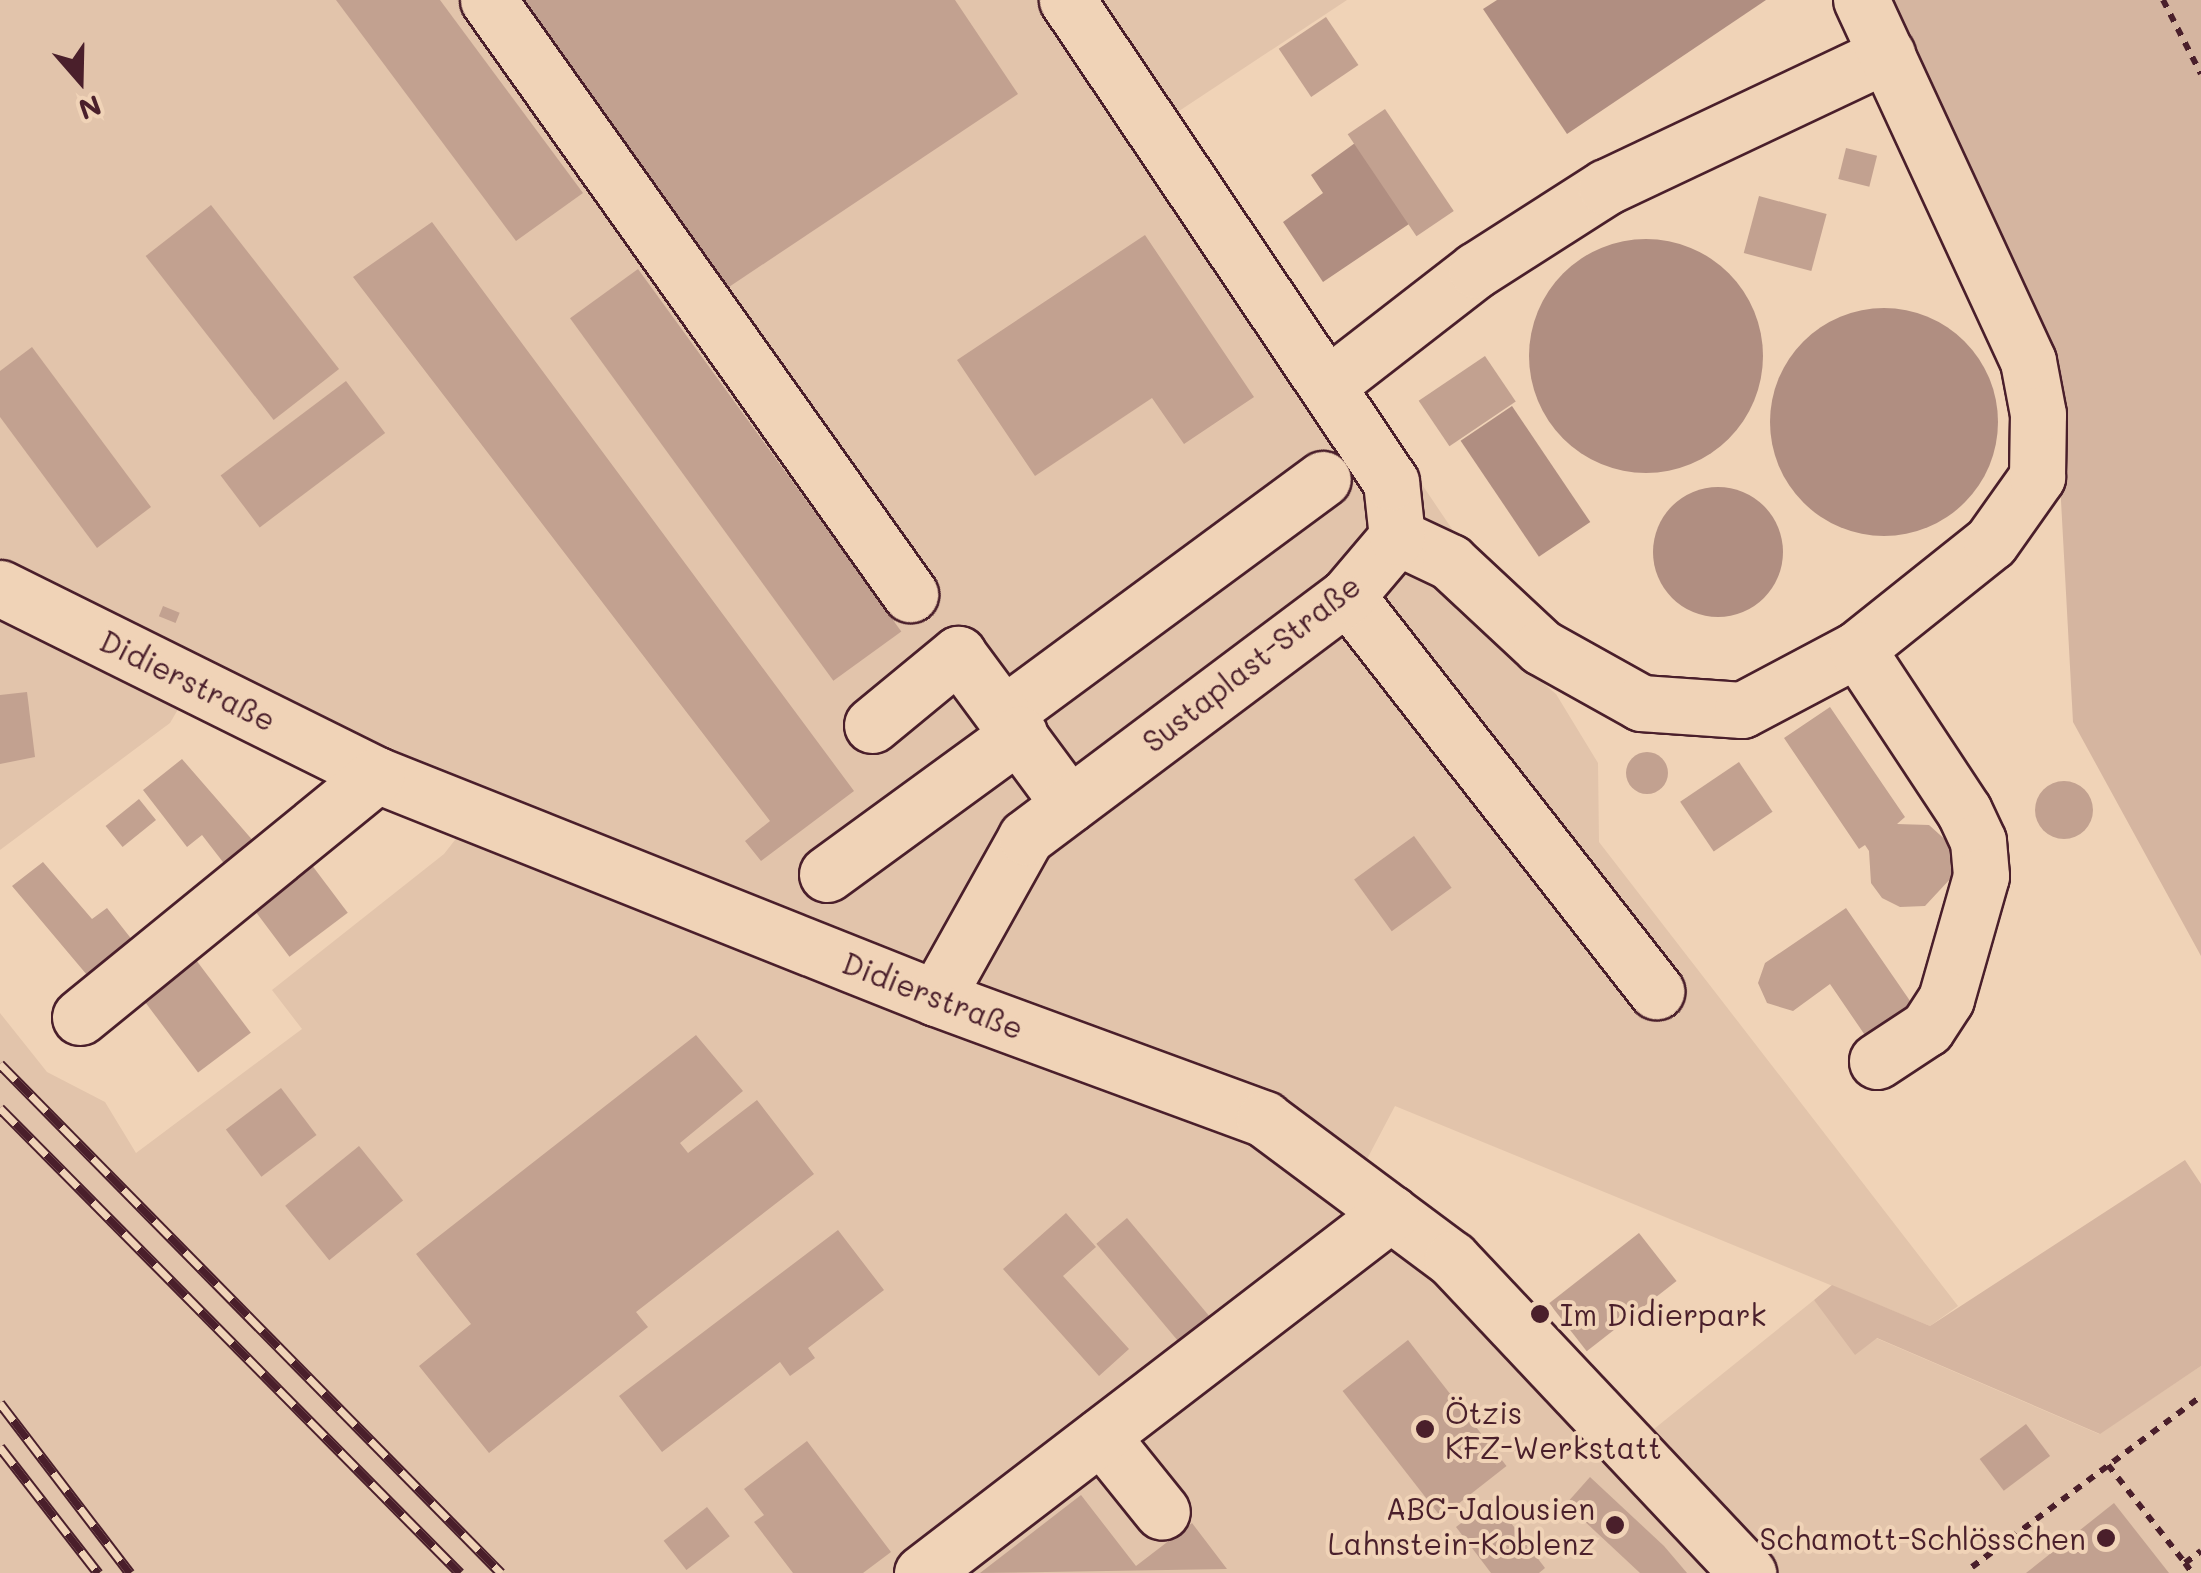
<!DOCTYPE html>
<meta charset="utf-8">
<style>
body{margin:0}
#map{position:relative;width:2201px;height:1573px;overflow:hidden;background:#f0d3b7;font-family:Mali,sans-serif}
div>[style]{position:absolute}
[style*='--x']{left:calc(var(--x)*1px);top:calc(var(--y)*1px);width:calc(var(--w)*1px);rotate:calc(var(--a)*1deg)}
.built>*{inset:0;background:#e2c4ab}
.green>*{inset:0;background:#d5b5a0}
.water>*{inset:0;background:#b08e81;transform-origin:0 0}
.round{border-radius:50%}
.building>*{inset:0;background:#c2a190;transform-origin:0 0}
.path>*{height:6px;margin-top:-3px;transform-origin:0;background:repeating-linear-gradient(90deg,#4a1f2b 0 8px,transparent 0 16px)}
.roads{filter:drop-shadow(2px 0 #4a1f2b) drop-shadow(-2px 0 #4a1f2b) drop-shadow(0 2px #4a1f2b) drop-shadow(0 -2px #4a1f2b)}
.minor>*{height:55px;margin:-27.5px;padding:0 27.5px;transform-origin:27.5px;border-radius:27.5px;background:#f0d3b7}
.rail>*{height:11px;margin-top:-5.5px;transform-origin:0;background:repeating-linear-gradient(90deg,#f0d3b7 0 22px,#4a1f2b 0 44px);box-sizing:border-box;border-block:2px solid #4a1f2b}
.dots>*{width:28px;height:28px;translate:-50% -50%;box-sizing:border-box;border:5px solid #f0d3b7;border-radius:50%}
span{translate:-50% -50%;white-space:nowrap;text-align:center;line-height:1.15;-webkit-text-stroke:8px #f0d3b7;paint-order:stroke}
.street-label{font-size:30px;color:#4a1f2b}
.poi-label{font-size:30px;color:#4a1f2b}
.left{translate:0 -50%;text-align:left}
.right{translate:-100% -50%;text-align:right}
.north{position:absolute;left:30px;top:30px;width:100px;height:100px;-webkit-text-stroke:8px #f0d3b7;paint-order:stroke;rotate:160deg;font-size:28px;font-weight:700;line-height:40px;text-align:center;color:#4a1f2b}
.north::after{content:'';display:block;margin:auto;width:35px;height:45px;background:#4a1f2b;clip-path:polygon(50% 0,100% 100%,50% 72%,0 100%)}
</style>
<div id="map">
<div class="built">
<i style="clip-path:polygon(0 0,1347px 0,1173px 115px,1485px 578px,1455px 609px,1556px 694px,1598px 763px,1599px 842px,1958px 1306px,1930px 1326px,1395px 1106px,1347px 1197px,1407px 1251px,1716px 1573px,0 1573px,0 1013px,47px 1072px,105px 1102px,136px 1153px,302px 1029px,272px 990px,444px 854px,491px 794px,205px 663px,170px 723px,0 850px)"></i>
<i style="clip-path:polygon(1814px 1300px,1876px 1338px,2099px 1434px,2201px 1366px,2201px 1573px,1765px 1573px,1649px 1433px)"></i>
</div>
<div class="green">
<i style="clip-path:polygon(1882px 0,2201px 0,2201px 956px,2073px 722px,2055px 390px)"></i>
<i style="clip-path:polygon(2185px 1160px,2201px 1184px,2201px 1366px,2100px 1434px,1877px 1338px,1855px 1355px,1814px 1300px,1832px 1285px,1930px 1326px)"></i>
</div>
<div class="water">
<i style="clip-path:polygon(1497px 0,1766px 0,1567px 134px,1483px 9px)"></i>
<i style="clip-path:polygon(1355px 143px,1409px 224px,1323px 282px,1283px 222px,1323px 193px,1311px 175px)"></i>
<i class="round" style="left:1529px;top:239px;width:234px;height:234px"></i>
<i class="round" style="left:1770px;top:308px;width:228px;height:228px"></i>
<i style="left:1512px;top:406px;width:140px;height:62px;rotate:56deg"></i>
<i class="round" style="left:1653px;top:487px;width:130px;height:130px"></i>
</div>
<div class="building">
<i style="clip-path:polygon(336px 0,440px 0,583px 193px,516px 241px)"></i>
<i style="clip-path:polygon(511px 0,955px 0,1018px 94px,711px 299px)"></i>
<i style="left:1326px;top:17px;width:58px;height:57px;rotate:56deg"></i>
<i style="left:1385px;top:109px;width:123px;height:45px;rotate:56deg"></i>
<i style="left:1846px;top:148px;width:32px;height:32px;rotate:14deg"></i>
<i style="left:1759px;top:196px;width:70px;height:59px;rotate:15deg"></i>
<i style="left:211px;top:205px;width:208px;height:83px;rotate:52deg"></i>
<i style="clip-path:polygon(432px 222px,854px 791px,761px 861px,745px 841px,770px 821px,353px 277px)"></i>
<i style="clip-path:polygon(1145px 235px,1254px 397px,1184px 444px,1152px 398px,1035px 476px,957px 360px)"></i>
<i style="left:638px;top:269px;width:448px;height:84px;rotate:54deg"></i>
<i style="clip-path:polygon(32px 347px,151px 507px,97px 548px,0 417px,0 371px)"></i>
<i style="left:1485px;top:356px;width:55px;height:80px;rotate:56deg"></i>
<i style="left:346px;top:381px;width:65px;height:157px;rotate:53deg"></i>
<i style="left:163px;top:606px;width:18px;height:11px;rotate:22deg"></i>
<i style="clip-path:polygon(27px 692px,35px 757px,0 764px,0 695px)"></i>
<i style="clip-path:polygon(1830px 707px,1905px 817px,1897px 824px,1929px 825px,1949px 843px,1952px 877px,1925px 906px,1900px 907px,1882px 898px,1871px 883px,1869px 851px,1865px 845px,1859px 849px,1784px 738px)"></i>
<i class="round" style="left:1626px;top:752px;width:42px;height:42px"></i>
<i style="clip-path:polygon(182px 759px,255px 843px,226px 866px,202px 835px,187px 847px,143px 790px)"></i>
<i style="left:1739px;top:762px;width:60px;height:71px;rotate:56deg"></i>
<i class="round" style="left:2035px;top:781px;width:58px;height:58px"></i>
<i style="left:139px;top:799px;width:27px;height:43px;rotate:51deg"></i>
<i style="left:1414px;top:836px;width:64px;height:74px;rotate:54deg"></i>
<i style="left:302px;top:852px;width:76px;height:73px;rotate:53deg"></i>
<i style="clip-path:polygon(43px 862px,92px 919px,107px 908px,133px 941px,87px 975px,12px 886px)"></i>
<i style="clip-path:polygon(1846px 908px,1917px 1011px,1871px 1044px,1830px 984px,1793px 1011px,1767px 1003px,1758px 983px,1765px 963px)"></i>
<i style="left:187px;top:948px;width:106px;height:66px;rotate:53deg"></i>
<i style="clip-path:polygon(696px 1035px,743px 1091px,680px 1143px,688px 1153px,757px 1100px,814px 1174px,636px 1312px,648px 1327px,489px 1453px,419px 1366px,471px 1324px,416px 1254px)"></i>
<i style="left:281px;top:1088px;width:59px;height:69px;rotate:53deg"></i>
<i style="left:359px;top:1146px;width:70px;height:95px;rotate:51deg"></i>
<i style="clip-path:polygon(1066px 1213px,1096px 1247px,1063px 1276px,1129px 1349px,1099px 1376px,1003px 1269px)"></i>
<i style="left:1127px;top:1218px;width:134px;height:40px;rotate:50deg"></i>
<i style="clip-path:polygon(838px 1230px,884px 1290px,808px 1348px,815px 1358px,790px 1376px,780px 1362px,662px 1452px,619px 1396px)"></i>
<i style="left:1639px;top:1233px;width:61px;height:114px;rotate:52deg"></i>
<i style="left:1408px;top:1340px;width:160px;height:83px;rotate:52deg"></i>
<i style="left:2026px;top:1424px;width:40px;height:58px;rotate:53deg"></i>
<i style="clip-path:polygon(807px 1441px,891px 1552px,863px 1573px,793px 1573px,754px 1522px,764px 1515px,744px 1489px)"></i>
<i style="clip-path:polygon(1590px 1477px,1664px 1546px,1687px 1573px,1640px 1573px,1566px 1504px)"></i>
<i style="clip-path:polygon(1081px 1495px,1136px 1566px,1192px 1523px,1227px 1569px,980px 1573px)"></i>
<i style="clip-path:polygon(1493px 1499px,1545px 1568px,1539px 1573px,1491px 1573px,1456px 1527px)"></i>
<i style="clip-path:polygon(2114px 1503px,2169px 1573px,2026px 1573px)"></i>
<i style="left:707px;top:1507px;width:37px;height:55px;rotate:52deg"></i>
</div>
<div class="path">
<i style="--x:2163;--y:0;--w:83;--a:62.8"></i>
<i style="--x:2108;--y:1465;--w:125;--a:51.8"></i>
<i style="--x:2185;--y:1563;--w:20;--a:-37"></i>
<i style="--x:2185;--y:1563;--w:12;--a:55"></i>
<i style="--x:1972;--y:1567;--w:286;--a:-36.7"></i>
</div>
<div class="roads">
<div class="minor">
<i style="--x:488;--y:0;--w:729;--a:54.61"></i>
<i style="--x:1329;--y:384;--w:186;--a:-37.8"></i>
<i style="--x:1476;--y:270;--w:154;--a:-32.6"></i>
<i style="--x:1606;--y:187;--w:311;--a:-25.3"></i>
<i style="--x:1397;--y:537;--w:59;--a:25.3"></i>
<i style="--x:1450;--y:562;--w:125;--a:43"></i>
<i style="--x:1541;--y:647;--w:115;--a:29.2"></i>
<i style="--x:1641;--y:703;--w:101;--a:4"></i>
<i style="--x:1742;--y:710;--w:130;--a:-27.9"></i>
<i style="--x:1857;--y:649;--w:171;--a:-38.6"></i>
<i style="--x:1991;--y:542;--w:80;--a:-54.7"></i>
<i style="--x:2037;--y:477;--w:63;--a:-89.1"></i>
<i style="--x:2038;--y:414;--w:54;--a:-100.7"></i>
<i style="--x:2028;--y:361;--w:398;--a:-114.8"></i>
<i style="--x:0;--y:588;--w:421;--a:26.4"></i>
<i style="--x:377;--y:775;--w:602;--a:21.75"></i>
<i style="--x:936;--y:998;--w:350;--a:20.2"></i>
<i style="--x:1264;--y:1119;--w:234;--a:36.7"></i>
<i style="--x:1452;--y:1259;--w:432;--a:46.7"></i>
<i style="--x:1347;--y:596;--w:502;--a:51.96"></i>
<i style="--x:1857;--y:649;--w:194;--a:56.6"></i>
<i style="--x:1964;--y:811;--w:33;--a:65"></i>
<i style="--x:1978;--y:841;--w:35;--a:85"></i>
<i style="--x:1981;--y:876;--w:128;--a:105.9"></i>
<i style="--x:1946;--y:999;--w:35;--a:123"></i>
<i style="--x:1927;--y:1028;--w:60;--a:146.6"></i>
<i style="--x:1004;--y:714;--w:396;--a:-36.4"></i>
<i style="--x:872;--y:725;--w:112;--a:-39.5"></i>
<i style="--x:958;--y:654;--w:187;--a:53.5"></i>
<i style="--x:827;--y:874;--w:238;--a:-36.1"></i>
<i style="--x:936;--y:998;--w:184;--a:-60.8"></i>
<i style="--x:1026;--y:837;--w:401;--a:-36.9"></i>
<i style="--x:1347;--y:596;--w:77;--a:-49.7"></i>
<i style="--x:1397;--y:537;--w:55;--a:-96.2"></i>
<i style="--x:1391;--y:482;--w:581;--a:-123.91"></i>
<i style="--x:80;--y:1017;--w:383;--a:-39.2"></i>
<i style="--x:1101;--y:1436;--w:97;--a:51.2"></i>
<i style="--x:922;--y:1573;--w:591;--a:-37.51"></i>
</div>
</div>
<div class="rail">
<i style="--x:0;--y:1064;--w:714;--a:45.45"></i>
<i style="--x:0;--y:1108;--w:654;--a:45.31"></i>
<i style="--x:0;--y:1403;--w:214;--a:52.6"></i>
<i style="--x:0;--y:1447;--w:160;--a:52.1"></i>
</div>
<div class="dots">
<i style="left:1540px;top:1314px;background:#4a1f2b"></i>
<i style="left:1425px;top:1429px;background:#4a1f2b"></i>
<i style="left:1615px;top:1525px;background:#4a1f2b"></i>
<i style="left:2106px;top:1538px;background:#4a1f2b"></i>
</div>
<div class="street-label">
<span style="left:1251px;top:663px;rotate:-38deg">Sustaplast-Straße</span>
<span style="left:188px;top:680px;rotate:26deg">Didierstraße</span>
<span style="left:933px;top:995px;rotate:21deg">Didierstraße</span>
</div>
<div class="poi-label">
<span class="left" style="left:1560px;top:1314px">Im Didierpark</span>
<span class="left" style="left:1445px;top:1429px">Ötzis<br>KFZ-Werkstatt</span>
<span class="right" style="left:1595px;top:1525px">ABC-Jalousien<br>Lahnstein-Koblenz</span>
<span class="right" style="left:2086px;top:1538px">Schamott-Schlösschen</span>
</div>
<div class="north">N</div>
</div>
